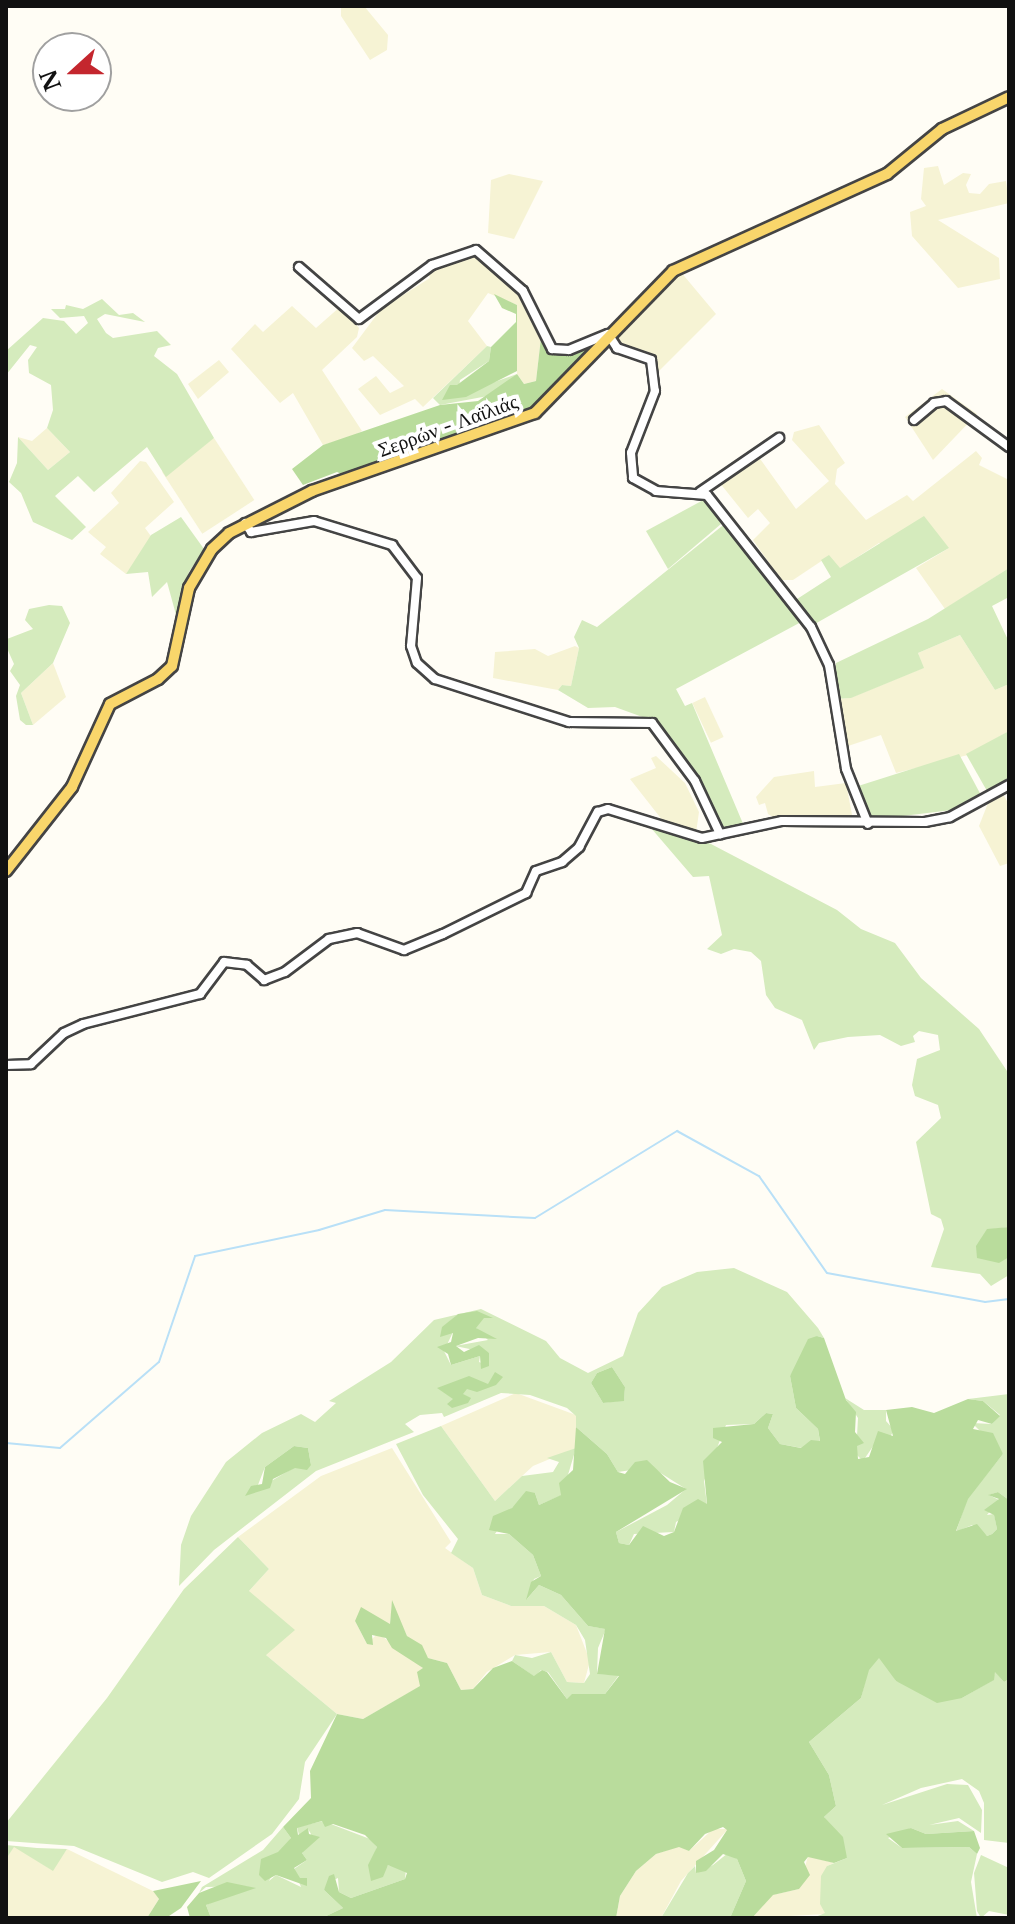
<!DOCTYPE html>
<meta charset="utf-8">
<style>
body{margin:0}
#map{position:relative;width:1015px;height:1924px;overflow:hidden;background:#fffdf5;font-family:"Libre Baskerville",serif}
div>[style]{position:absolute}
[style*='--x']{left:calc(var(--x)*1px);top:calc(var(--y)*1px);width:calc(var(--w)*1px);rotate:calc(var(--a)*1deg)}
.farmland>*{inset:0;background:#f6f3d4;transform-origin:0 0}
.green>*{inset:0;background:#d5ebbd}
.forest>*{inset:0;background:#b9dc9c}
.stream>*{height:2px;margin:-1px;padding:0 1px;transform-origin:1px;border-radius:1px;background:#b9e0f7}
.roads{filter:drop-shadow(2px 0 #444) drop-shadow(-2px 0 #444) drop-shadow(0 2px #444) drop-shadow(0 -2px #444)}
.minor>*{height:8px;margin:-4px;padding:0 4px;transform-origin:4px;border-radius:4px;background:#fff}
.major>*{height:10px;margin:-5px;padding:0 5px;transform-origin:5px;border-radius:5px;background:#f9d66b}
span{translate:-50% -50%;white-space:nowrap;text-align:center;line-height:1.15;-webkit-text-stroke:8px #fff;paint-order:stroke}
.street-label{font-size:20px;color:#111}
.frame{position:absolute;inset:0;border:8px solid #111;pointer-events:none}
.north{position:absolute;left:32px;top:32px;width:80px;height:80px;box-sizing:border-box;background:#fff;border:2px solid #a0a0a0;border-radius:50%;rotate:249deg;font-size:22px;font-weight:700;line-height:32px;text-align:center;color:#111}
.north::after{content:'';display:block;margin:auto;width:28px;height:36px;background:#c4262e;clip-path:polygon(50% 0,100% 100%,50% 72%,0 100%)}
</style>
<div id="map">
<div class="farmland">
<i style="clip-path:polygon(341px 6px,364px 6px,388px 35px,387px 50px,370px 60px,341px 16px)"></i>
<i style="clip-path:polygon(938px 166px,944px 185px,963px 173px,971px 174px,966px 185px,969px 193px,980px 194px,989px 184px,1006px 181px,1009px 203px,938px 220px,999px 258px,1000px 279px,958px 288px,912px 236px,910px 212px,926px 206px,921px 199px,924px 168px)"></i>
<i style="clip-path:polygon(509px 174px,543px 181px,514px 239px,488px 233px,491px 180px)"></i>
<i style="clip-path:polygon(471px 251px,518px 289px,542px 329px,536px 381px,524px 384px,517px 374px,517px 305px,488px 293px,468px 321px,487px 346px,423px 407px,415px 399px,380px 415px,358px 389px,376px 376px,390px 393px,404px 386px,373px 356px,364px 361px,352px 348px,381px 309px,430px 278px,428px 272px,438px 265px)"></i>
<i style="clip-path:polygon(680px 271px,716px 314px,659px 371px,649px 352px,623px 349px,615px 336px)"></i>
<i style="clip-path:polygon(292px 306px,316px 328px,341px 306px,359px 328px,357px 337px,322px 370px,362px 431px,353px 436px,323px 445px,293px 393px,280px 403px,231px 349px,255px 324px,263px 332px)"></i>
<i style="clip-path:polygon(219px 360px,229px 372px,198px 399px,188px 384px)"></i>
<i style="clip-path:polygon(942px 389px,977px 414px,933px 460px,905px 417px)"></i>
<i style="clip-path:polygon(819px 425px,845px 463px,837px 469px,835px 484px,866px 520px,907px 495px,913px 501px,976px 451px,982px 458px,979px 465px,1009px 480px,1009px 568px,945px 609px,916px 568px,949px 548px,879px 543px,839px 569px,829px 556px,793px 580px,781px 580px,753px 540px,770px 523px,758px 509px,748px 518px,719px 482px,758px 456px,796px 509px,829px 481px,792px 440px,794px 432px)"></i>
<i style="clip-path:polygon(47px 428px,70px 452px,48px 470px,18px 437px,32px 441px)"></i>
<i style="left:214px;top:438px;width:74px;height:62px;rotate:57deg"></i>
<i style="clip-path:polygon(140px 461px,146px 462px,174px 502px,145px 528px,153px 539px,126px 574px,100px 554px,106px 547px,88px 532px,119px 503px,111px 493px)"></i>
<i style="clip-path:polygon(960px 635px,995px 690px,1009px 684px,1009px 731px,968px 755px,896px 773px,881px 735px,848px 746px,833px 699px,850px 698px,923px 668px,918px 653px)"></i>
<i style="clip-path:polygon(575px 646px,579px 648px,571px 686px,562px 685px,558px 690px,493px 678px,495px 652px,535px 649px,548px 656px)"></i>
<i style="clip-path:polygon(53px 663px,66px 697px,33px 725px,21px 693px)"></i>
<i style="left:705px;top:697px;width:44px;height:14px;rotate:65deg"></i>
<i style="clip-path:polygon(656px 756px,685px 783px,699px 812px,696px 833px,663px 821px,630px 779px,656px 768px,651px 758px)"></i>
<i style="clip-path:polygon(814px 771px,815px 787px,846px 783px,853px 820px,778px 820px,768px 814px,765px 803px,759px 805px,756px 797px,774px 777px)"></i>
<i style="clip-path:polygon(1002px 792px,1009px 805px,1009px 863px,1000px 866px,979px 826px,990px 798px)"></i>
<i style="clip-path:polygon(516px 1393px,576px 1415px,576px 1448px,533px 1466px,495px 1501px,441px 1426px)"></i>
<i style="clip-path:polygon(392px 1448px,451px 1542px,445px 1548px,473px 1568px,482px 1595px,511px 1606px,544px 1606px,576px 1625px,590px 1661px,584px 1683px,567px 1682px,551px 1652px,515px 1655px,487px 1672px,473px 1689px,461px 1690px,447px 1663px,428px 1658px,407px 1636px,392px 1604px,390px 1624px,373px 1617px,355px 1621px,367px 1644px,378px 1633px,423px 1668px,421px 1686px,363px 1719px,337px 1714px,266px 1655px,249px 1591px,269px 1569px,238px 1537px,321px 1476px)"></i>
<i style="clip-path:polygon(713px 1829px,728px 1829px,681px 1881px,661px 1918px,616px 1918px,620px 1896px,636px 1871px,656px 1854px,679px 1846px,689px 1851px)"></i>
<i style="clip-path:polygon(14px 1846px,52px 1870px,67px 1849px,157px 1893px,159px 1899px,147px 1918px,6px 1918px,6px 1859px)"></i>
<i style="clip-path:polygon(808px 1856px,834px 1863px,827px 1866px,826px 1914px,752px 1918px,772px 1895px,799px 1889px)"></i>
</div>
<div class="green">
<i style="clip-path:polygon(102px 299px,119px 315px,133px 313px,145px 322px,105px 314px,97px 319px,106px 333px,113px 338px,157px 331px,171px 345px,158px 348px,154px 356px,177px 374px,214px 438px,166px 477px,147px 447px,94px 492px,78px 476px,55px 496px,86px 527px,72px 540px,33px 522px,21px 493px,9px 482px,17px 463px,18px 437px,48px 470px,70px 452px,47px 428px,53px 410px,51px 385px,29px 373px,28px 360px,37px 347px,30px 345px,6px 375px,6px 351px,43px 318px,64px 321px,76px 334px,88px 323px,84px 316px,60px 318px,51px 309px,65px 309px,66px 305px,83px 309px)"></i>
<i style="clip-path:polygon(487px 346px,491px 347px,489px 361px,460px 380px,458px 395px,517px 374px,493px 395px,440px 405px,433px 398px)"></i>
<i style="clip-path:polygon(707px 498px,721px 524px,668px 569px,646px 531px)"></i>
<i style="clip-path:polygon(924px 516px,949px 548px,813px 625px,794px 601px,831px 577px,821px 560px,829px 555px,840px 568px)"></i>
<i style="clip-path:polygon(181px 517px,204px 549px,189px 572px,178px 622px,167px 582px,152px 597px,148px 572px,126px 574px,151px 535px)"></i>
<i style="clip-path:polygon(727px 522px,803px 621px,676px 689px,685px 706px,692px 703px,744px 826px,728px 829px,721px 828px,648px 719px,615px 707px,588px 708px,558px 690px,562px 685px,571px 686px,579px 648px,574px 637px,582px 620px,597px 627px)"></i>
<i style="clip-path:polygon(1009px 568px,1009px 597px,992px 606px,1009px 642px,1009px 684px,995px 690px,960px 635px,918px 653px,924px 668px,851px 698px,833px 699px,836px 663px,928px 619px)"></i>
<i style="clip-path:polygon(49px 605px,62px 606px,70px 623px,53px 663px,21px 693px,33px 725px,26px 725px,20px 720px,16px 696px,20px 685px,10px 671px,14px 664px,6px 646px,7px 639px,33px 629px,25px 620px,29px 609px)"></i>
<i style="clip-path:polygon(1009px 731px,1009px 778px,987px 791px,966px 754px)"></i>
<i style="clip-path:polygon(959px 754px,982px 797px,952px 810px,870px 820px,855px 787px)"></i>
<i style="clip-path:polygon(645px 821px,711px 844px,837px 910px,861px 929px,895px 943px,921px 978px,979px 1029px,1009px 1074px,1009px 1227px,987px 1230px,977px 1258px,1009px 1257px,1009px 1275px,991px 1286px,980px 1274px,931px 1267px,944px 1229px,941px 1219px,931px 1214px,916px 1142px,941px 1118px,938px 1105px,915px 1096px,912px 1085px,917px 1059px,940px 1050px,938px 1035px,919px 1031px,913px 1036px,915px 1042px,901px 1046px,880px 1035px,848px 1037px,819px 1043px,814px 1050px,802px 1020px,775px 1008px,766px 995px,761px 961px,751px 952px,734px 949px,721px 954px,707px 949px,722px 935px,709px 876px,693px 877px)"></i>
<i style="clip-path:polygon(evenodd,734px 1268px,787px 1292px,818px 1328px,824px 1338px,817px 1336px,790px 1376px,796px 1408px,818px 1429px,820px 1442px,802px 1448px,780px 1444px,768px 1428px,773px 1414px,766px 1413px,754px 1424px,726px 1425px,704px 1481px,707px 1505px,676px 1522px,674px 1532px,634px 1534px,629px 1545px,619px 1543px,616px 1532px,667px 1505px,686px 1489px,651px 1467px,618px 1472px,607px 1454px,576px 1427px,576px 1416px,567px 1408px,530px 1395px,501px 1393px,444px 1417px,442px 1413px,420px 1415px,405px 1424px,414px 1432px,316px 1471px,214px 1550px,179px 1586px,181px 1545px,191px 1516px,226px 1462px,262px 1433px,301px 1414px,315px 1422px,336px 1403px,329px 1401px,391px 1362px,434px 1320px,481px 1309px,546px 1341px,560px 1358px,588px 1373px,623px 1356px,638px 1313px,662px 1287px,697px 1272px,734px 1268px,472px 1313px,476px 1328px,488px 1340px,455px 1346px,489px 1353px,489px 1366px,479px 1362px,480px 1356px,451px 1365px,444px 1351px,453px 1332px,442px 1328px,458px 1314px,472px 1313px,734px 1268px,612px 1367px,625px 1387px,624px 1400px,603px 1403px,591px 1383px,597px 1373px,612px 1367px,734px 1268px,294px 1446px,308px 1448px,311px 1465px,295px 1467px,256px 1490px,265px 1467px,294px 1446px)"></i>
<i style="clip-path:polygon(1009px 1394px,1009px 1500px,998px 1492px,989px 1495px,999px 1500px,987px 1515px,994px 1514px,997px 1529px,992px 1534px,987px 1536px,972px 1525px,956px 1532px,967px 1499px,1003px 1454px,972px 1423px,992px 1424px,1000px 1415px,983px 1401px,968px 1399px)"></i>
<i style="clip-path:polygon(845px 1398px,864px 1410px,886px 1410px,886px 1421px,894px 1430px,890px 1437px,882px 1433px,863px 1461px,856px 1454px,858px 1418px)"></i>
<i style="clip-path:polygon(441px 1426px,495px 1501px,522px 1476px,553px 1472px,559px 1462px,547px 1458px,576px 1448px,562px 1495px,539px 1505px,535px 1493px,512px 1508px,495px 1534px,509px 1534px,533px 1555px,541px 1576px,534px 1579px,527px 1599px,539px 1585px,561px 1595px,588px 1626px,606px 1629px,598px 1648px,597px 1674px,619px 1675px,605px 1694px,567px 1699px,548px 1672px,541px 1670px,535px 1677px,512px 1661px,515px 1655px,532px 1658px,551px 1652px,567px 1682px,584px 1683px,590px 1674px,585px 1640px,576px 1625px,544px 1606px,511px 1606px,482px 1595px,473px 1568px,451px 1553px,458px 1539px,423px 1495px,396px 1444px)"></i>
<i style="clip-path:polygon(238px 1537px,269px 1569px,249px 1591px,295px 1630px,266px 1655px,337px 1714px,305px 1762px,299px 1799px,272px 1834px,209px 1878px,193px 1872px,162px 1882px,74px 1846px,6px 1841px,6px 1823px,107px 1698px,184px 1589px)"></i>
<i style="clip-path:polygon(879px 1657px,884px 1658px,896px 1681px,962px 1698px,993px 1680px,995px 1671px,1004px 1682px,1009px 1679px,1009px 1843px,984px 1840px,984px 1803px,979px 1791px,962px 1779px,921px 1788px,882px 1805px,947px 1784px,968px 1785px,982px 1810px,981px 1833px,959px 1818px,929px 1825px,958px 1821px,974px 1831px,926px 1834px,911px 1828px,888px 1838px,902px 1848px,969px 1847px,977px 1854px,971px 1882px,977px 1918px,813px 1918px,825px 1913px,820px 1904px,821px 1876px,827px 1866px,847px 1858px,824px 1817px,836px 1806px,829px 1775px,809px 1742px,861px 1698px,868px 1670px)"></i>
<i style="clip-path:polygon(323px 1821px,370px 1839px,377px 1847px,369px 1870px,384px 1872px,388px 1865px,406px 1868px,405px 1879px,351px 1898px,339px 1892px,338px 1878px,329px 1882px,324px 1890px,343px 1908px,322px 1918px,211px 1918px,206px 1905px,248px 1886px,206px 1887px,199px 1893px,202px 1887px,263px 1850px,283px 1827px,291px 1838px,269px 1881px,276px 1875px,301px 1887px,294px 1869px,307px 1860px,302px 1853px,311px 1834px,308px 1829px,299px 1835px,297px 1827px)"></i>
<i style="clip-path:polygon(6px 1845px,37px 1848px,67px 1849px,53px 1871px,14px 1847px,6px 1859px)"></i>
<i style="clip-path:polygon(728px 1853px,737px 1859px,746px 1881px,730px 1918px,661px 1918px,688px 1873px,695px 1866px,696px 1873px,713px 1865px)"></i>
<i style="clip-path:polygon(981px 1855px,1009px 1868px,1009px 1915px,989px 1911px,981px 1918px,977px 1911px,974px 1873px)"></i>
</div>
<div class="forest">
<i style="clip-path:polygon(494px 294px,517px 305px,517px 371px,466px 397px,442px 400px,450px 385px,457px 385px,489px 361px,491px 347px,516px 322px,516px 314px,502px 308px)"></i>
<i style="clip-path:polygon(542px 329px,545px 345px,558px 354px,598px 341px,542px 403px,522px 415px,443px 439px,348px 477px,337px 472px,303px 485px,292px 469px,323px 445px,440px 405px,478px 401px,517px 374px,524px 384px,536px 381px)"></i>
<i style="clip-path:polygon(1009px 1227px,1009px 1257px,999px 1263px,977px 1258px,976px 1246px,987px 1229px)"></i>
<i style="clip-path:polygon(477px 1311px,493px 1318px,484px 1318px,476px 1328px,497px 1339px,478px 1338px,456px 1346px,464px 1352px,479px 1345px,489px 1353px,489px 1366px,481px 1369px,480px 1356px,451px 1365px,448px 1354px,437px 1347px,451px 1342px,453px 1333px,440px 1337px,442px 1327px,458px 1314px)"></i>
<i style="clip-path:polygon(817px 1336px,824px 1338px,846px 1400px,856px 1412px,855px 1432px,864px 1443px,857px 1446px,858px 1459px,869px 1457px,878px 1431px,893px 1436px,886px 1410px,912px 1407px,934px 1413px,968px 1399px,983px 1401px,1000px 1416px,992px 1424px,978px 1420px,973px 1429px,993px 1433px,1003px 1454px,968px 1499px,956px 1531px,977px 1524px,987px 1536px,992px 1534px,997px 1529px,994px 1515px,984px 1510px,999px 1499px,988px 1495px,998px 1492px,1009px 1500px,1009px 1679px,1004px 1682px,995px 1672px,994px 1680px,962px 1698px,937px 1703px,896px 1681px,879px 1658px,869px 1670px,861px 1698px,809px 1742px,829px 1775px,836px 1806px,824px 1817px,843px 1837px,847px 1858px,834px 1863px,808px 1857px,804px 1862px,810px 1875px,799px 1889px,773px 1895px,752px 1918px,730px 1918px,746px 1881px,737px 1859px,723px 1854px,706px 1871px,696px 1873px,696px 1861px,714px 1850px,727px 1830px,723px 1827px,705px 1834px,689px 1851px,679px 1847px,656px 1854px,636px 1871px,620px 1896px,616px 1918px,322px 1918px,343px 1908px,324px 1890px,329px 1876px,334px 1874px,339px 1892px,351px 1898px,405px 1879px,407px 1873px,388px 1865px,383px 1877px,371px 1881px,368px 1865px,377px 1847px,365px 1835px,333px 1824px,325px 1827px,322px 1821px,297px 1828px,298px 1835px,308px 1828px,309px 1834px,320px 1837px,302px 1853px,307px 1860px,294px 1868px,300px 1878px,307px 1878px,307px 1886px,276px 1875px,265px 1881px,259px 1875px,261px 1859px,278px 1852px,291px 1838px,283px 1827px,311px 1798px,310px 1771px,337px 1714px,363px 1719px,420px 1686px,417px 1672px,423px 1668px,392px 1648px,386px 1638px,372px 1635px,373px 1645px,367px 1644px,355px 1621px,361px 1607px,390px 1624px,392px 1600px,407px 1636px,422px 1645px,428px 1658px,447px 1663px,461px 1690px,473px 1689px,493px 1668px,512px 1661px,534px 1676px,542px 1670px,547px 1672px,567px 1699px,572px 1694px,605px 1694px,619px 1676px,597px 1674px,605px 1629px,588px 1626px,561px 1595px,539px 1585px,526px 1600px,531px 1582px,541px 1576px,533px 1555px,509px 1534px,489px 1530px,493px 1516px,512px 1508px,526px 1491px,535px 1493px,539px 1505px,561px 1495px,559px 1483px,573px 1470px,576px 1427px,607px 1454px,618px 1472px,625px 1474px,635px 1462px,647px 1460px,670px 1482px,687px 1489px,616px 1532px,619px 1543px,629px 1545px,643px 1526px,664px 1536px,674px 1532px,683px 1508px,698px 1499px,707px 1504px,703px 1461px,722px 1442px,713px 1438px,713px 1428px,754px 1424px,766px 1413px,773px 1414px,768px 1428px,780px 1444px,801px 1448px,811px 1440px,820px 1441px,818px 1429px,796px 1408px,790px 1376px,808px 1339px)"></i>
<i style="clip-path:polygon(612px 1367px,625px 1387px,624px 1401px,603px 1403px,591px 1383px,597px 1373px)"></i>
<i style="clip-path:polygon(495px 1372px,503px 1377px,496px 1385px,477px 1392px,467px 1389px,463px 1394px,471px 1398px,468px 1403px,452px 1408px,447px 1404px,453px 1399px,437px 1388px,469px 1376px,488px 1384px)"></i>
<i style="clip-path:polygon(294px 1446px,308px 1448px,311px 1465px,307px 1470px,295px 1468px,273px 1479px,270px 1488px,245px 1496px,251px 1486px,262px 1484px,265px 1467px)"></i>
<i style="clip-path:polygon(911px 1828px,926px 1834px,974px 1831px,980px 1848px,977px 1854px,969px 1847px,902px 1848px,886px 1834px)"></i>
<i style="clip-path:polygon(201px 1881px,181px 1908px,166px 1918px,147px 1918px,159px 1899px,153px 1891px)"></i>
<i style="clip-path:polygon(227px 1882px,256px 1888px,206px 1905px,211px 1918px,190px 1918px,187px 1907px,199px 1893px)"></i>
</div>
<div class="stream">
<i style="--x:6;--y:1443;--w:54;--a:5.3"></i>
<i style="--x:60;--y:1448;--w:131;--a:-41"></i>
<i style="--x:159;--y:1362;--w:112;--a:-71.2"></i>
<i style="--x:195;--y:1256;--w:127;--a:-11.8"></i>
<i style="--x:319;--y:1230;--w:69;--a:-16.9"></i>
<i style="--x:385;--y:1210;--w:150;--a:3.1"></i>
<i style="--x:535;--y:1218;--w:167;--a:-31.5"></i>
<i style="--x:677;--y:1131;--w:94;--a:28.8"></i>
<i style="--x:759;--y:1176;--w:118;--a:55"></i>
<i style="--x:827;--y:1273;--w:161;--a:10.4"></i>
<i style="--x:985;--y:1302;--w:24;--a:-7"></i>
</div>
<div class="roads">
<div class="minor">
<i style="--x:299;--y:267;--w:79;--a:40.9"></i>
<i style="--x:359;--y:319;--w:91;--a:-36.5"></i>
<i style="--x:432;--y:265;--w:46;--a:-18.8"></i>
<i style="--x:476;--y:250;--w:62;--a:41.1"></i>
<i style="--x:523;--y:291;--w:65;--a:63.4"></i>
<i style="--x:552;--y:349;--w:17;--a:3"></i>
<i style="--x:569;--y:350;--w:42;--a:-22.3"></i>
<i style="--x:608;--y:334;--w:17;--a:57"></i>
<i style="--x:617;--y:348;--w:36;--a:19"></i>
<i style="--x:651;--y:360;--w:31;--a:83"></i>
<i style="--x:655;--y:391;--w:66;--a:111.2"></i>
<i style="--x:631;--y:453;--w:25;--a:85"></i>
<i style="--x:633;--y:478;--w:26;--a:29"></i>
<i style="--x:656;--y:491;--w:51;--a:4.5"></i>
<i style="--x:707;--y:495;--w:168;--a:51.8"></i>
<i style="--x:811;--y:627;--w:42;--a:64.7"></i>
<i style="--x:829;--y:665;--w:105;--a:80.7"></i>
<i style="--x:846;--y:769;--w:59;--a:68.2"></i>
<i style="--x:914;--y:420;--w:26;--a:-40"></i>
<i style="--x:934;--y:403;--w:12;--a:-9"></i>
<i style="--x:946;--y:401;--w:78;--a:36.1"></i>
<i style="--x:700;--y:492;--w:96;--a:-34.4"></i>
<i style="--x:245;--y:523;--w:11;--a:56"></i>
<i style="--x:251;--y:532;--w:64;--a:-9.9"></i>
<i style="--x:314;--y:521;--w:82;--a:17.1"></i>
<i style="--x:392;--y:545;--w:41;--a:52.9"></i>
<i style="--x:417;--y:578;--w:68;--a:95"></i>
<i style="--x:411;--y:646;--w:18;--a:71"></i>
<i style="--x:417;--y:663;--w:24;--a:42"></i>
<i style="--x:435;--y:679;--w:141;--a:17.8"></i>
<i style="--x:569;--y:722;--w:83;--a:0.7"></i>
<i style="--x:652;--y:723;--w:72;--a:53.4"></i>
<i style="--x:695;--y:781;--w:59;--a:64.7"></i>
<i style="--x:6;--y:1065;--w:25;--a:-2"></i>
<i style="--x:31;--y:1064;--w:45;--a:-43.2"></i>
<i style="--x:64;--y:1033;--w:21;--a:-25"></i>
<i style="--x:83;--y:1024;--w:121;--a:-14.4"></i>
<i style="--x:200;--y:994;--w:40;--a:-53"></i>
<i style="--x:224;--y:962;--w:23;--a:7"></i>
<i style="--x:247;--y:965;--w:23;--a:41"></i>
<i style="--x:264;--y:980;--w:22;--a:-21"></i>
<i style="--x:285;--y:972;--w:55;--a:-36.9"></i>
<i style="--x:329;--y:939;--w:29;--a:-12"></i>
<i style="--x:357;--y:933;--w:50;--a:19.9"></i>
<i style="--x:404;--y:950;--w:42;--a:-22.3"></i>
<i style="--x:443;--y:934;--w:93;--a:-26.3"></i>
<i style="--x:526;--y:893;--w:24;--a:-66"></i>
<i style="--x:536;--y:871;--w:28;--a:-19"></i>
<i style="--x:562;--y:862;--w:23;--a:-41"></i>
<i style="--x:579;--y:847;--w:40;--a:-62"></i>
<i style="--x:598;--y:812;--w:10;--a:-17"></i>
<i style="--x:608;--y:809;--w:98;--a:17.1"></i>
<i style="--x:702;--y:838;--w:82;--a:-12"></i>
<i style="--x:782;--y:821;--w:143;--a:0.4"></i>
<i style="--x:925;--y:822;--w:25;--a:-11"></i>
<i style="--x:950;--y:817;--w:67;--a:-28.5"></i>
</div>
<div class="major">
<i style="--x:6;--y:871;--w:107;--a:-51.8"></i>
<i style="--x:72;--y:787;--w:91;--a:-65.4"></i>
<i style="--x:110;--y:704;--w:54;--a:-27.5"></i>
<i style="--x:158;--y:679;--w:19;--a:-43"></i>
<i style="--x:172;--y:666;--w:80;--a:-77.7"></i>
<i style="--x:189;--y:588;--w:45;--a:-59.5"></i>
<i style="--x:212;--y:549;--w:23;--a:-43"></i>
<i style="--x:229;--y:533;--w:93;--a:-26.8"></i>
<i style="--x:312;--y:491;--w:236;--a:-19.3"></i>
<i style="--x:535;--y:413;--w:198;--a:-45.8"></i>
<i style="--x:673;--y:271;--w:235;--a:-24.4"></i>
<i style="--x:887;--y:174;--w:71;--a:-39.3"></i>
<i style="--x:942;--y:129;--w:74;--a:-25.5"></i>
</div>
</div>
<div class="street-label">
<span style="left:448px;top:426px;rotate:-20deg">Σερρών - Λαϊλιάς</span>
</div>
<div class="frame"></div>
<div class="north">N</div>
</div>
